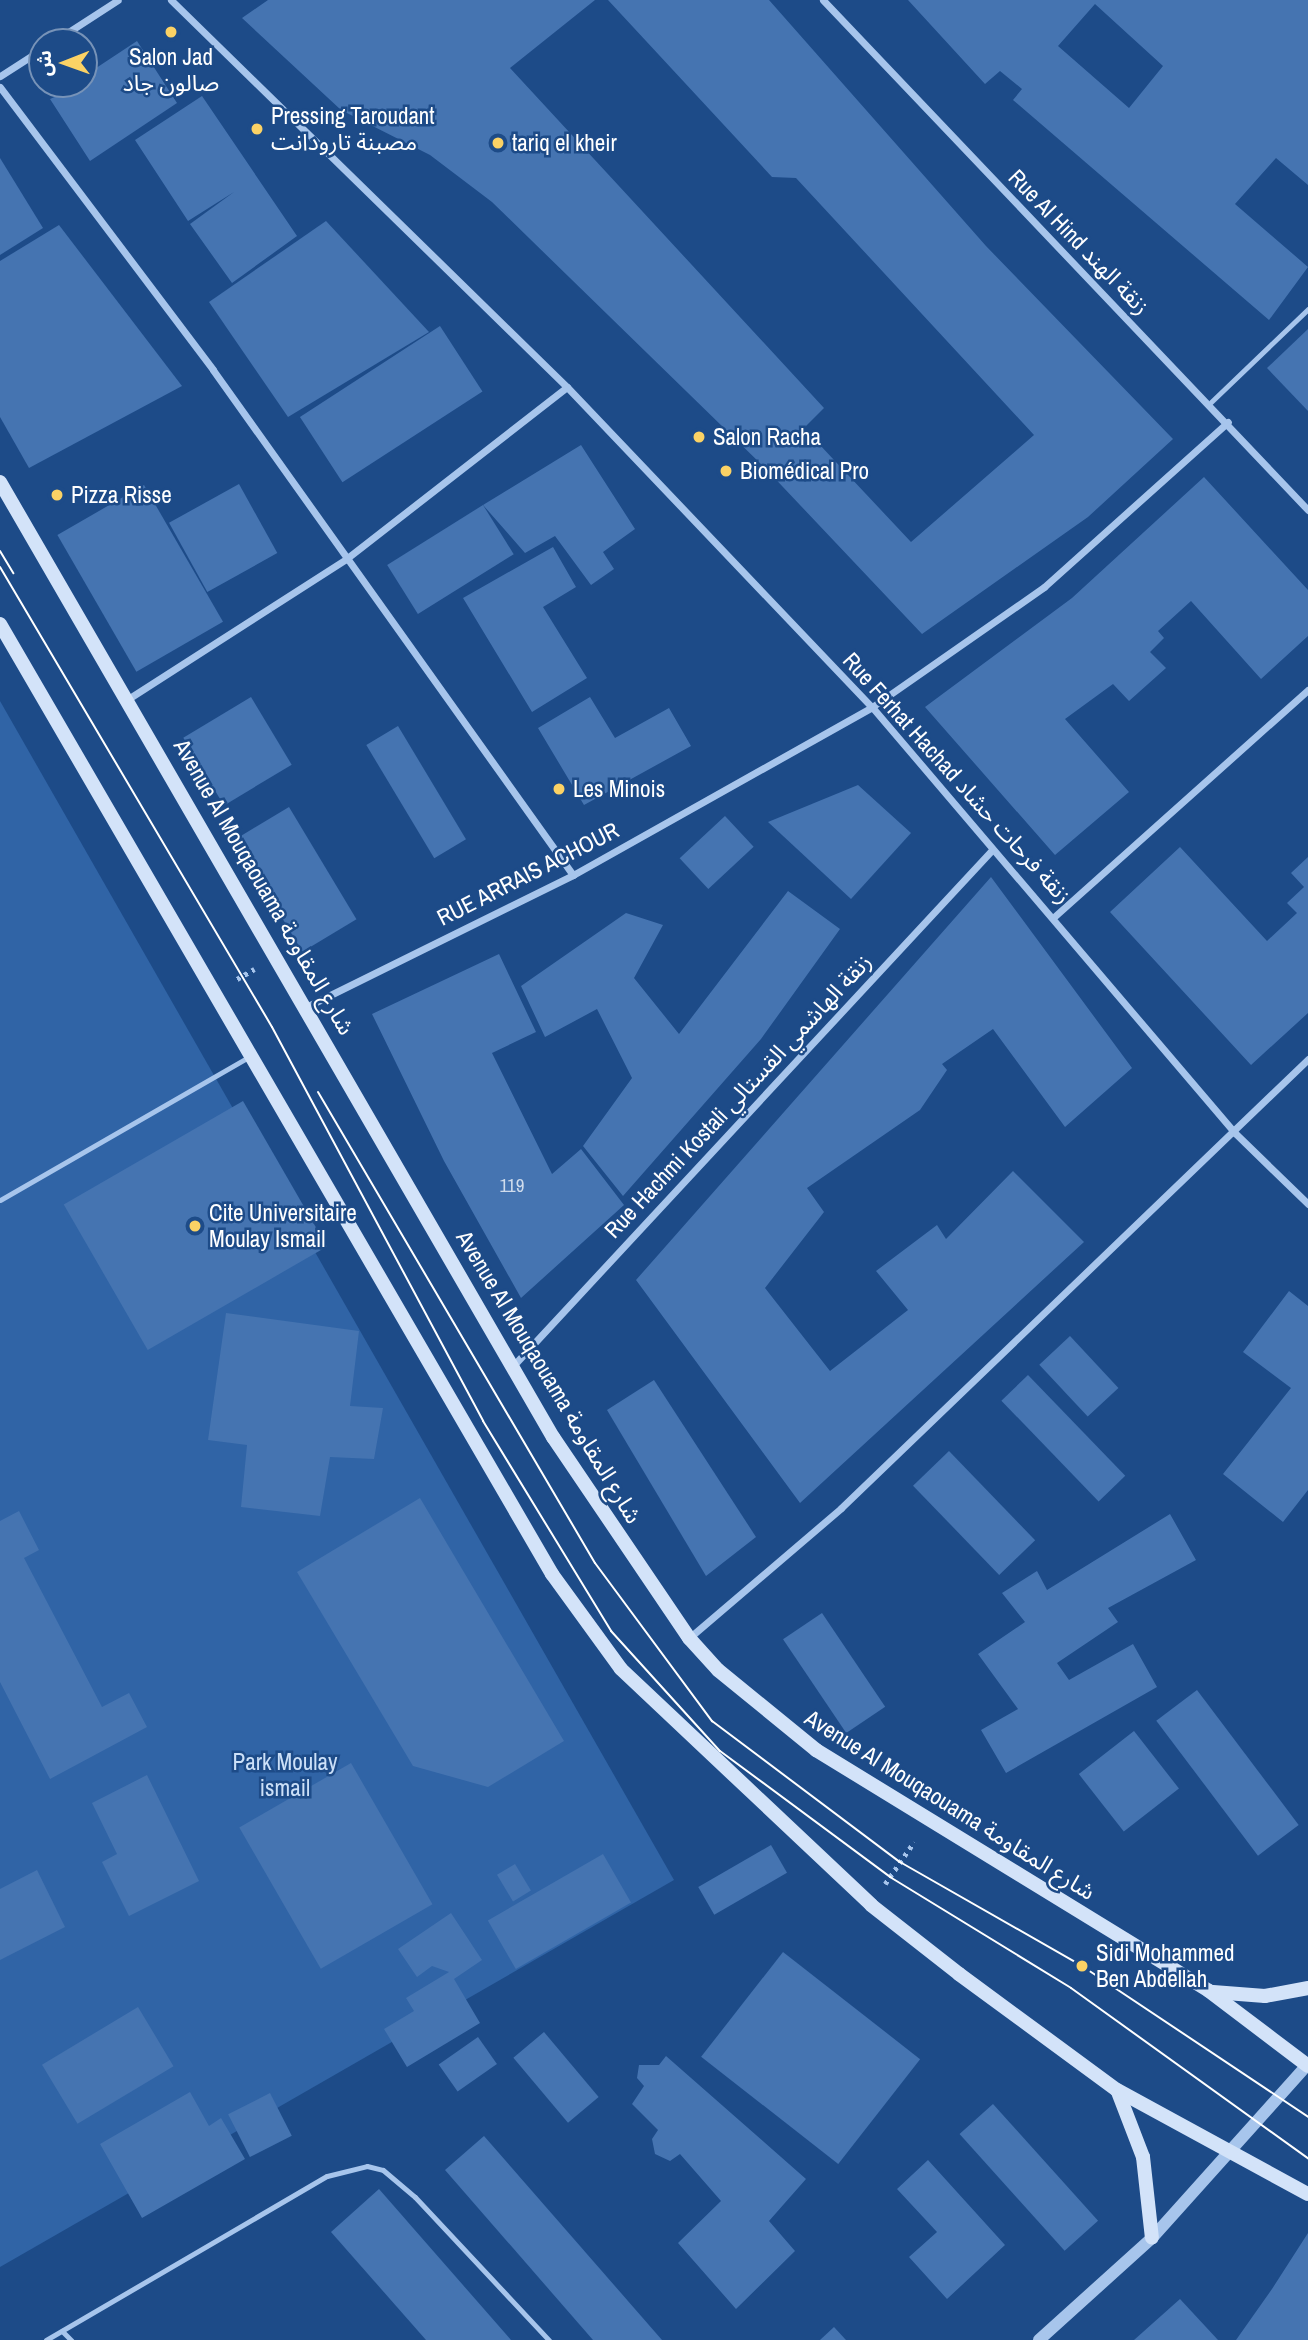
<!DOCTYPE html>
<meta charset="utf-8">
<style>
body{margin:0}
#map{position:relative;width:1308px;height:2340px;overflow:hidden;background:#1d4b88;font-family:"Archivo Narrow","Noto Sans Arabic",sans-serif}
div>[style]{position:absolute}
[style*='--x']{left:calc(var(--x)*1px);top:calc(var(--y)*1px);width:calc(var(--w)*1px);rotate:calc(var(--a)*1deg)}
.green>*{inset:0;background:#3064a6}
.building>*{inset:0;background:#4574b1;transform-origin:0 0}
.path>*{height:4.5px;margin-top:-2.25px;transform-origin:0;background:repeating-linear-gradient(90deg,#a7c5ec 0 3.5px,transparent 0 8.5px)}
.service>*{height:5px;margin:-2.5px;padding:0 2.5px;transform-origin:2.5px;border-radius:2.5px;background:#a7c5ec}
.minor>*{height:7px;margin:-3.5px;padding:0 3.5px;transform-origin:3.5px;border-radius:3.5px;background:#a7c5ec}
.tertiary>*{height:12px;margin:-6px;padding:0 6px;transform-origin:6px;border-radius:6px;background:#a7c5ec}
.secondary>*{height:14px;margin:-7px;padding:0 7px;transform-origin:7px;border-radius:7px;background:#d3e3f9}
.tram>*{height:2px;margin:-1px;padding:0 1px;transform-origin:1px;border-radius:1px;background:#fff}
.dots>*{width:19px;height:19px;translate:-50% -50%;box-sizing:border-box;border:4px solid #1d4b88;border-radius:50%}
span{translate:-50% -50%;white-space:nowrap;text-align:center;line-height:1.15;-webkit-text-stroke:5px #1d4b88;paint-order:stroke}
.number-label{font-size:19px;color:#d0dcec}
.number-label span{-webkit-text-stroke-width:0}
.poi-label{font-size:23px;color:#fff}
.left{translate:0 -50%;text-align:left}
.street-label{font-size:23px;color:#fff}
.park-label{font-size:23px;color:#cce0f8}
.north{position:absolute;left:28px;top:28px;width:70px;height:70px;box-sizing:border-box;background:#1d4b88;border:2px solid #7793b8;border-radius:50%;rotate:269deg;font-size:19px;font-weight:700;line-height:28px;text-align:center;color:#fff}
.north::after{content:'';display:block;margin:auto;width:24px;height:32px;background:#fbd265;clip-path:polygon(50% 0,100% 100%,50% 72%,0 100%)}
</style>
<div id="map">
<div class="green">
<i style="clip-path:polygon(0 701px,674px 1880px,0 2267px)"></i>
</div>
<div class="building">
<i style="clip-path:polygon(268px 0,595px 0,510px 68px,824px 408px,804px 428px,911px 542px,1034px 435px,796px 178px,772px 177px,608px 0,769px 0,986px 246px,1173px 439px,1088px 517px,922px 634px,765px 468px,492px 202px,430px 155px,341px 110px,242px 18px)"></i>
<i style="clip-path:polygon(evenodd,908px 0,1308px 0,1308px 185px,1276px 158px,1235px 204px,1308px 267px,1269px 320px,1013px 100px,1022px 89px,1000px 71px,985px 84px,908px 0,1095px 4px,1163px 66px,1129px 108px,1058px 46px,1095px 4px)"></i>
<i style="clip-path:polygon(137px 41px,177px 103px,90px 161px,50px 99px,84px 84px,84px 76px)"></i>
<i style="clip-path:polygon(202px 96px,297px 236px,232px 283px,190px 224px,234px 192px,188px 221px,135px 140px)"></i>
<i style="clip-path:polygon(0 158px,43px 228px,0 255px)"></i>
<i style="clip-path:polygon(326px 221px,429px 332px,288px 417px,209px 302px)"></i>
<i style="clip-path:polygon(59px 225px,182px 386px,29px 468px,0 417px,0 261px)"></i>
<i style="left:440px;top:326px;width:78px;height:167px;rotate:57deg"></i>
<i style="clip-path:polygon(1308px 329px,1308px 411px,1267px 368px)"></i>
<i style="clip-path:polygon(581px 445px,635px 529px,603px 552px,614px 569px,591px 585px,555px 536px,525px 553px,483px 505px)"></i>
<i style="clip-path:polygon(1204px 477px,1308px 590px,1308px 636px,1261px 679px,1191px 601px,1158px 631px,1164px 638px,1150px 652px,1166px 668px,1129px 701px,1113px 684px,1065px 719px,1129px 792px,1055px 855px,925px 707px,1072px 598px)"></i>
<i style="left:239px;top:484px;width:79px;height:80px;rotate:61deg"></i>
<i style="left:144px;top:485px;width:158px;height:100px;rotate:60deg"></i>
<i style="left:483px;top:505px;width:58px;height:113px;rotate:58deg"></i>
<i style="clip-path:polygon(553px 547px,576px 587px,543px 607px,587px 678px,532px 712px,463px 598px)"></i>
<i style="left:251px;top:697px;width:79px;height:79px;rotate:59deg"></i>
<i style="clip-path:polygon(590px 697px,615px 738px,669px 708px,691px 746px,584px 805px,538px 728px)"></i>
<i style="left:398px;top:726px;width:132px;height:37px;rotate:59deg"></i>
<i style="clip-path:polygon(858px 785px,911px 833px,851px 899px,768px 822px)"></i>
<i style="left:289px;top:807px;width:131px;height:63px;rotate:59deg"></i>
<i style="left:725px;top:816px;width:42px;height:62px;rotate:47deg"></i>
<i style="clip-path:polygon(1180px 847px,1267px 941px,1297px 913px,1287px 903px,1304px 887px,1291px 873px,1308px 857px,1308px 1013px,1251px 1065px,1110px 912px)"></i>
<i style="clip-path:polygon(991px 877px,1132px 1068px,1065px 1127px,993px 1029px,942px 1064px,947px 1070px,920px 1110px,807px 1188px,824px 1212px,765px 1288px,830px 1371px,908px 1310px,876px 1271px,937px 1225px,946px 1239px,1013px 1171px,1084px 1242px,800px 1503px,636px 1280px)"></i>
<i style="clip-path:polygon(788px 891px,840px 929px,761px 1039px,623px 1196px,583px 1146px,632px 1078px,597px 1009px,545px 1037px,521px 986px,626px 913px,663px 925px,634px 978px,679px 1034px)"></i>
<i style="clip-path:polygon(499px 954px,536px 1032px,492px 1053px,552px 1174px,581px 1149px,624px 1205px,521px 1298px,444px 1161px,372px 1014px)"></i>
<i style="left:243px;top:1101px;width:168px;height:207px;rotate:60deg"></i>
<i style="clip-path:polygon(1289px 1291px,1308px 1306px,1308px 1490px,1283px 1522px,1223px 1474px,1291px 1388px,1243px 1352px)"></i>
<i style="clip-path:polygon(226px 1313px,359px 1331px,350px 1406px,383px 1408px,374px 1459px,330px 1457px,320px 1516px,241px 1507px,247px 1445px,208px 1440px)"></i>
<i style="left:1070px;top:1336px;width:71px;height:42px;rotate:47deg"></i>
<i style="left:1028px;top:1375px;width:140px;height:37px;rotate:46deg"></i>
<i style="clip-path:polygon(654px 1380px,756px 1537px,706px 1576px,607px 1410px)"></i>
<i style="left:949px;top:1451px;width:124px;height:50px;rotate:46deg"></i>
<i style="clip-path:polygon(420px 1498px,564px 1741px,488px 1787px,413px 1766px,297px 1572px)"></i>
<i style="clip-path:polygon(19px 1511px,39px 1550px,24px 1558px,102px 1707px,129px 1693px,147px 1727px,50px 1779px,0 1682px,0 1521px)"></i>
<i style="clip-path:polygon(1170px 1514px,1196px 1560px,1108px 1608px,1118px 1622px,1057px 1663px,1069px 1680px,1133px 1644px,1157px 1687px,1006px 1773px,981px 1730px,1018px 1709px,978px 1654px,1025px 1622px,1002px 1593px,1037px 1571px,1047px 1590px)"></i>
<i style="left:822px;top:1613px;width:113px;height:47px;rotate:56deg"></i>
<i style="left:1197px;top:1690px;width:169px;height:51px;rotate:53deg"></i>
<i style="left:1134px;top:1731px;width:73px;height:70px;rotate:52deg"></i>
<i style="left:351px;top:1763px;width:163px;height:129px;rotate:60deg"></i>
<i style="clip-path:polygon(147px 1775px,199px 1881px,129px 1916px,102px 1862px,117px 1854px,92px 1803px)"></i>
<i style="left:771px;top:1845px;width:32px;height:84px;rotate:60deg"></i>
<i style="left:603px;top:1854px;width:56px;height:133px;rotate:60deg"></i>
<i style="left:515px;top:1864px;width:31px;height:21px;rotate:59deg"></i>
<i style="clip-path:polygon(37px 1870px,65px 1927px,0 1960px,0 1889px)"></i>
<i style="clip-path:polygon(451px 1913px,482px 1960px,454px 1979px,480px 2023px,407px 2067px,384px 2029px,414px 2011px,406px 1998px,449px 1972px,432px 1966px,417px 1977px,398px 1949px)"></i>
<i style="left:783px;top:1952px;width:174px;height:133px;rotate:38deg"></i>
<i style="left:138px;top:2007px;width:69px;height:112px;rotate:59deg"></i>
<i style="left:544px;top:2032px;width:85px;height:40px;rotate:50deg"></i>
<i style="left:478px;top:2037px;width:33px;height:48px;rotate:55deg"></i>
<i style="clip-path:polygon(666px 2056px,806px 2179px,769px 2221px,795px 2251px,736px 2309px,678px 2243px,721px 2201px,680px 2154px,670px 2161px,655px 2154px,652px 2139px,658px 2130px,632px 2104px,644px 2086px,637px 2078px,639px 2065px,659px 2065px)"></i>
<i style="clip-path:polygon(190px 2092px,209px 2126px,221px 2118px,245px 2159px,142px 2218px,100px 2144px)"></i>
<i style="left:270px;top:2093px;width:48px;height:47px;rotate:63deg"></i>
<i style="left:993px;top:2104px;width:157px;height:45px;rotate:48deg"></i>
<i style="clip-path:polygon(484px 2136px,662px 2340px,593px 2340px,445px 2170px)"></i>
<i style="clip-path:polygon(928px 2160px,1005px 2245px,947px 2299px,909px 2257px,937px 2232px,897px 2189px)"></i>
<i style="clip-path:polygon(379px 2189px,511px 2340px,426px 2340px,331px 2232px)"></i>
<i style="clip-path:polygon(1308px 2233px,1308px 2340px,1236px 2340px,1272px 2289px)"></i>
<i style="clip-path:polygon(1180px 2299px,1218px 2340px,1134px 2340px)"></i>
<i style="clip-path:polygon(834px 2327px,846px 2340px,820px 2340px)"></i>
</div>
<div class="path">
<i style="--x:237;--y:979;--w:20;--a:-30"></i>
<i style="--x:885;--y:1884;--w:51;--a:-55.4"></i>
</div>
<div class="service">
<i style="--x:1211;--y:402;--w:134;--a:-43.8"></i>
<i style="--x:0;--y:1200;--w:289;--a:-29.9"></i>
<i style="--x:62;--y:2331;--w:13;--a:45"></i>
<i style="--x:46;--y:2340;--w:325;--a:-30.3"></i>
<i style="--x:327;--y:2176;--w:41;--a:-14"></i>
<i style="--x:367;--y:2166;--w:16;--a:14"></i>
<i style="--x:383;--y:2170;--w:42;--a:40.2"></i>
<i style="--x:415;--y:2197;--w:196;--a:46.9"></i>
</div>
<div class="minor">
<i style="--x:171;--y:0;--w:554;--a:44.34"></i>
<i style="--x:567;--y:387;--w:442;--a:46.4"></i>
<i style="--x:872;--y:707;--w:560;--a:49.57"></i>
<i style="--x:1235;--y:1133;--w:102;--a:44.2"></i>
<i style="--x:823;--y:0;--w:704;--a:46.44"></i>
<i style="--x:53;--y:42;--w:77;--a:-32.9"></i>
<i style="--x:0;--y:76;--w:50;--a:-32.7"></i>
<i style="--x:0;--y:87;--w:354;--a:53"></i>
<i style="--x:213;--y:370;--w:620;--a:54.52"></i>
<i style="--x:128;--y:699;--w:259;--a:-32.7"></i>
<i style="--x:346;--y:559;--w:280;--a:-37.9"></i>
<i style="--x:1055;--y:916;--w:339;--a:-41.8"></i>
<i style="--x:308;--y:1006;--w:296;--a:-26.3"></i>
<i style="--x:573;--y:875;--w:343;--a:-29.3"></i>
<i style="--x:872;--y:707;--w:210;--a:-34.9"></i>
<i style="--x:1044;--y:587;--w:247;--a:-41.9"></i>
<i style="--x:512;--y:1367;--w:705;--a:-47.13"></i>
<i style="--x:689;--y:1638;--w:200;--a:-40.5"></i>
<i style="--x:841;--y:1508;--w:648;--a:-43.87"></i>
</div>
<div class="tertiary">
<i style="--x:1039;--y:2340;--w:152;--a:-42.1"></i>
<i style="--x:1152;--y:2238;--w:234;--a:-48.1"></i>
</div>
<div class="secondary">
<i style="--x:0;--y:482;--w:1104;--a:59.93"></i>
<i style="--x:553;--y:1437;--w:243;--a:55.9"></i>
<i style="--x:689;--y:1638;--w:43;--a:47.8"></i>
<i style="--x:718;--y:1670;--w:127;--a:39.2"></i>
<i style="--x:816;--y:1750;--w:461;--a:31.5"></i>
<i style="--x:1209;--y:1991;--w:124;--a:37.1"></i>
<i style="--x:0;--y:624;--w:1099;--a:59.84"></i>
<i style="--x:552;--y:1574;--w:117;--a:54"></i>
<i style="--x:621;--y:1669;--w:344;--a:43.3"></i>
<i style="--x:871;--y:1905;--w:112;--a:38.1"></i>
<i style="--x:959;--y:1974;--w:196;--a:36.3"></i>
<i style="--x:1117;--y:2090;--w:217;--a:28.6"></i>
<i style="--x:1213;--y:1992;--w:52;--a:4.4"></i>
<i style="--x:1265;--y:1996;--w:44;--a:-10.5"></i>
<i style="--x:1118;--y:2092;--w:70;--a:69"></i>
<i style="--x:1143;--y:2157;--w:81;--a:83.7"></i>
</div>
<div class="tram">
<i style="--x:0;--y:551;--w:26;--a:59"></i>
<i style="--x:0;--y:567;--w:534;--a:59.4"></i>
<i style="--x:272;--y:1027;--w:447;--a:61.8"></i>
<i style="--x:483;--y:1421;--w:246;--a:58.6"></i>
<i style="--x:611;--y:1631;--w:162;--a:47.8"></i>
<i style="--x:720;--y:1751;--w:212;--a:36.5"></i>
<i style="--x:890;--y:1877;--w:212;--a:31.5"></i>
<i style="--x:1071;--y:1988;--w:292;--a:35.7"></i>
<i style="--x:318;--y:1092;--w:546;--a:59.54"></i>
<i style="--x:595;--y:1563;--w:197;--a:53.5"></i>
<i style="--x:712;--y:1721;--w:235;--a:36.9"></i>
<i style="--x:900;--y:1862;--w:210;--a:29.7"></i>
<i style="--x:1082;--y:1966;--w:272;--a:33.7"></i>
</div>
<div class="dots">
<i style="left:171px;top:32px;background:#fbd265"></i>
<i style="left:257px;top:129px;background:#fbd265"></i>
<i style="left:498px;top:143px;background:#fbd265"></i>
<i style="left:699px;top:437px;background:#fbd265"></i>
<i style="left:726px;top:471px;background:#fbd265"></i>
<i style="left:57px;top:495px;background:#fbd265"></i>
<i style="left:559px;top:789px;background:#fbd265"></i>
<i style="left:195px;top:1226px;background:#fbd265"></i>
<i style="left:1082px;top:1966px;background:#fbd265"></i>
</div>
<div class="number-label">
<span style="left:512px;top:1186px">119</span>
</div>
<div class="poi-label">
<span style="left:171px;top:70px">Salon Jad<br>صالون جاد</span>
<span class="left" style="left:271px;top:129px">Pressing Taroudant<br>مصبنة تارودانت</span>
<span class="left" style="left:512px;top:143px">tariq el kheir</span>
<span class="left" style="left:713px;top:437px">Salon Racha</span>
<span class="left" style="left:740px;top:471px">Biomédical Pro</span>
<span class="left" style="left:71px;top:495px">Pizza Risse</span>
<span class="left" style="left:573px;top:789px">Les Minois</span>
<span class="left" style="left:209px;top:1226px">Cite Universitaire<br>Moulay Ismail</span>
<span class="left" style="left:1096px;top:1966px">Sidi Mohammed<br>Ben Abdellah</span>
</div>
<div class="street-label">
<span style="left:1079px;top:242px;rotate:46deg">Rue Al Hind زنقة الهند</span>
<span style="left:957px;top:778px;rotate:48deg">Rue Ferhat Hachad زنقة فرحات حشاد</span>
<span style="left:528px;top:874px;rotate:-27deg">RUE ARRAIS ACHOUR</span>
<span style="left:264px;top:887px;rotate:60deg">Avenue Al Mouqaouama شارع المقاومة</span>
<span style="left:738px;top:1096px;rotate:-47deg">Rue Hachmi Kostali زنقة الهاشمي القستالي</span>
<span style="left:549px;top:1377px;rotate:59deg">Avenue Al Mouqaouama شارع المقاومة</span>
<span style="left:950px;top:1805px;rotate:32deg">Avenue Al Mouqaouama شارع المقاومة</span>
</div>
<div class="park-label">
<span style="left:285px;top:1775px">Park Moulay<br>ismail</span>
</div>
<div class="north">ش</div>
</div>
